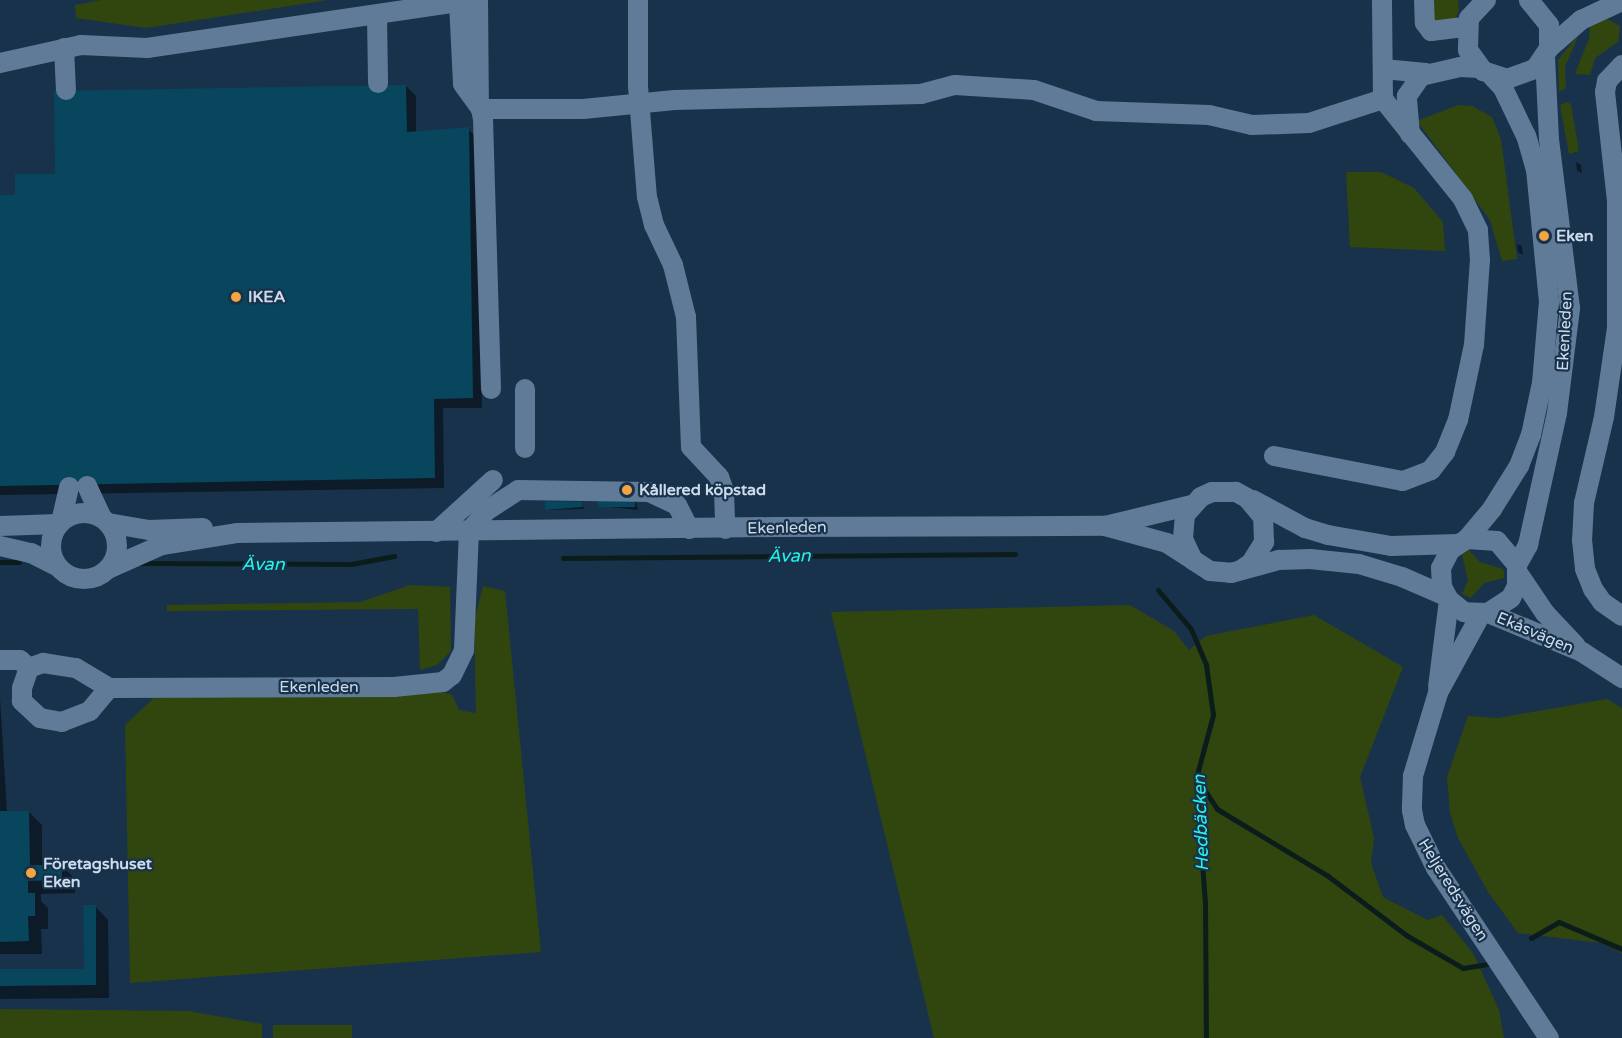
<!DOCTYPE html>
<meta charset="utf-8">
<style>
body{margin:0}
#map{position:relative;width:1622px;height:1038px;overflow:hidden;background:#19324b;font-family:"Varela Round",sans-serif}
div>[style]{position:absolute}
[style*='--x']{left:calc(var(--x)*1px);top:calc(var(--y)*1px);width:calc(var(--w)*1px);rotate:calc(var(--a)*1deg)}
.green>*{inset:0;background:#30460e;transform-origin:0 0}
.shadow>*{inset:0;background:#0007}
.stream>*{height:5px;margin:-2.5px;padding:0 2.5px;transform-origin:2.5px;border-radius:2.5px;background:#0b1d1b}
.building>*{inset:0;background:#07465d}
.minor>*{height:20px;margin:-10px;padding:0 10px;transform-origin:10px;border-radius:10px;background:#5f7b98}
.minor>.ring{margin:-10px;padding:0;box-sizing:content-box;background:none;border:20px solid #5f7b98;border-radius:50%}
.dots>*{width:16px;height:16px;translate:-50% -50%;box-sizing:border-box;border:3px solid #19324b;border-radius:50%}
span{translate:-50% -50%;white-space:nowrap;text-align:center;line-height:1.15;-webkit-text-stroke:4.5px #19324b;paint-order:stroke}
.poi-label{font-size:16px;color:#cddcec;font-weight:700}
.left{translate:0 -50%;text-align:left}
.street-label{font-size:16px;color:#cddcec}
.water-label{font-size:18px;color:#26f3e8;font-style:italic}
</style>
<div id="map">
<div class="green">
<i style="clip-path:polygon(101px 0,328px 0,146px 28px,76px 18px,75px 5px)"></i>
<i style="clip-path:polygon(1431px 0,1458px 0,1459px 10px,1454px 22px,1440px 23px,1434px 20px)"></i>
<i style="clip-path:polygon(1606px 18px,1620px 26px,1618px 42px,1595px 58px,1590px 75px,1575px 74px,1589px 38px,1590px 26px)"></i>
<i style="clip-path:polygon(1579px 34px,1565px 67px,1566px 88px,1559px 92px,1558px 60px)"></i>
<i style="clip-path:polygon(1567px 102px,1571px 104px,1579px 151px,1569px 154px,1560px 105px)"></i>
<i style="clip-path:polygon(1458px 105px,1472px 106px,1492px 117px,1501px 139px,1517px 259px,1502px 261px,1490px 220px,1417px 121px)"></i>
<i style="clip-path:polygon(1346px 172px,1381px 172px,1414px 188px,1443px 222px,1445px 251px,1350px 247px)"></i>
<i style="clip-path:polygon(1469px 550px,1480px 562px,1503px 569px,1504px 573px,1504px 578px,1484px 583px,1471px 598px,1462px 594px,1468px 580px,1462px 555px)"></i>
<i style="clip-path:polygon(410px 585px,450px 587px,451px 651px,437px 665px,420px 670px,418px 609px,167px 611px,167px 605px,360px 602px)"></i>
<i style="clip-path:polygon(483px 586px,505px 591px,541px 952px,130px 983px,125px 725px,161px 691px,436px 690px,452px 695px,459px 710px,476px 713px,474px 622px)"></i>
<i style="clip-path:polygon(1130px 605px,1174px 631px,1189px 650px,1206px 636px,1314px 615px,1403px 667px,1360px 777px,1374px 838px,1371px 863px,1383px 897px,1427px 920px,1442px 915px,1473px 953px,1499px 1010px,1504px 1038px,934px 1038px,831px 612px)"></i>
<i style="clip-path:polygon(1607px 699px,1622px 708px,1622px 953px,1601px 943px,1518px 933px,1488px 892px,1458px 838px,1450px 813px,1447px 777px,1468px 716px,1498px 718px)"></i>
<i style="clip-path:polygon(0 1009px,188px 1011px,262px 1024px,262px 1038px,0 1038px)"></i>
<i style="left:352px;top:1025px;width:13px;height:79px;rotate:90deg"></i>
</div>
<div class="shadow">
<i style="clip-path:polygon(406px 86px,416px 96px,416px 133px,468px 129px,478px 139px,482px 408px,443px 408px,444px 488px,0 495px,0 196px,17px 196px,57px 175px)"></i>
<i style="clip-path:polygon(1576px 162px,1581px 165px,1582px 173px,1577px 171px)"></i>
<i style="clip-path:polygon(1517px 244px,1522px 246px,1523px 255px,1518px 252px)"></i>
<i style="clip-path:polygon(635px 499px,638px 510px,600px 506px)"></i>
<i style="clip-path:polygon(581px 503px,584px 509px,546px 510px)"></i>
<i style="clip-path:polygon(0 697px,7px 812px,29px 812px,42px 825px,42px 866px,62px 866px,75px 879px,75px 893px,41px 894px,41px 901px,48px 908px,48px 929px,41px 929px,42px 954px,0 954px)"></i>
<i style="clip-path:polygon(95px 906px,108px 920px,109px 998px,0 999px,0 971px,85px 970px)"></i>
</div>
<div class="stream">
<i style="--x:563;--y:558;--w:452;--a:-0.5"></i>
<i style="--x:0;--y:562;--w:19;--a:0"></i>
<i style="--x:138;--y:563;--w:213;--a:0.3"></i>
<i style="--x:351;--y:564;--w:44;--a:-10.5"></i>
<i style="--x:1158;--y:590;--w:51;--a:49.8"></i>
<i style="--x:1191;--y:629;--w:39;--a:67"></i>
<i style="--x:1206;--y:665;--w:50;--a:82"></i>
<i style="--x:1213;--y:715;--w:65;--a:105.1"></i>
<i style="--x:1196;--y:778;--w:125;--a:85.9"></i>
<i style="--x:1205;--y:903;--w:135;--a:89.6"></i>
<i style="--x:1197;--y:779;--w:36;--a:56"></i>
<i style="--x:1217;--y:809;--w:130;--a:31.1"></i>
<i style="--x:1328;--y:876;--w:98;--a:37.1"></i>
<i style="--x:1406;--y:935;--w:66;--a:30.1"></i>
<i style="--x:1463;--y:968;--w:25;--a:-9"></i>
<i style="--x:1531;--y:938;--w:32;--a:-30"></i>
<i style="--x:1559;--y:922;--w:69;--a:23.2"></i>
</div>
<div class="building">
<i style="clip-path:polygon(406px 85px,407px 132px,469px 127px,473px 398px,434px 399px,435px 478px,0 486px,0 195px,15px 195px,15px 174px,55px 174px,54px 91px)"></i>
<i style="clip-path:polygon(625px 498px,635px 498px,635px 507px,598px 507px,598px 501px)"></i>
<i style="clip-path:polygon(545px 501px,582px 502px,582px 507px,545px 510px)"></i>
<i style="clip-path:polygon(0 811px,29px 811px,30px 865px,62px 865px,62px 880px,28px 881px,28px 893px,35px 893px,35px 916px,28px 916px,29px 941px,0 942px)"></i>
<i style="clip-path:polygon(83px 905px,96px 905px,96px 985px,0 986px,0 969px,84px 969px)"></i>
</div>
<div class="minor">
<i style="--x:478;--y:0;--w:105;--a:89.5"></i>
<i style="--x:638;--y:0;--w:86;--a:90"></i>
<i style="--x:638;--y:86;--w:111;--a:85.4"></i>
<i style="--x:647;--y:197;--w:29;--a:76"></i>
<i style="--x:654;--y:225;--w:44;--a:64.6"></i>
<i style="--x:673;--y:265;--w:54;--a:76"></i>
<i style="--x:686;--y:317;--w:130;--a:87.8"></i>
<i style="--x:691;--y:447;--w:41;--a:47"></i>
<i style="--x:719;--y:477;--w:15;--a:70"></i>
<i style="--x:724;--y:491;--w:38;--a:88"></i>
<i style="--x:1424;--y:0;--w:23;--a:88"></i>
<i style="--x:1425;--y:23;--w:10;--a:53"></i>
<i style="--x:1431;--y:31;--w:35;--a:-7"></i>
<i style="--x:1486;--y:0;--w:25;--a:133"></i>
<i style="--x:1469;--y:18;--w:32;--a:92"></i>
<i style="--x:1468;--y:50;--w:26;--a:54"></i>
<i style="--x:1483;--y:71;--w:25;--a:18"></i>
<i style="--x:1507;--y:79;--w:30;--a:-20"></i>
<i style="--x:1535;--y:69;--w:25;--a:-56"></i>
<i style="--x:1549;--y:48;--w:23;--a:-90"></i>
<i style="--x:1549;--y:25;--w:32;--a:-129"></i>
<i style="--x:459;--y:2;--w:82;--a:87.2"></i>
<i style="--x:463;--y:84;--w:31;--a:54"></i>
<i style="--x:481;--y:109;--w:10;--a:79"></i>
<i style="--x:483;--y:119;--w:270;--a:88.3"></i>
<i style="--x:377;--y:16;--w:67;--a:89.1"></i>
<i style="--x:64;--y:48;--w:42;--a:87.3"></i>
<i style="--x:1549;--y:48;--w:43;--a:-41.2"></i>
<i style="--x:1581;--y:20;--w:45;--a:-24.9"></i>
<i style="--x:0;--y:63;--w:83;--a:-12.5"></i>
<i style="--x:81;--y:45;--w:66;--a:2.6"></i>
<i style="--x:147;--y:48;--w:328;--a:-8.4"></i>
<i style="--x:1622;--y:65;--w:22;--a:133"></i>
<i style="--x:1607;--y:81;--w:11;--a:100"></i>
<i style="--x:1605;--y:92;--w:109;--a:83.7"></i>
<i style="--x:1617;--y:200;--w:128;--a:90"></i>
<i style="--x:1617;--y:328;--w:90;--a:98.3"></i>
<i style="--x:1604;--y:417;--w:88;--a:103.1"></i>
<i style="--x:1584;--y:503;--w:37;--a:93"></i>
<i style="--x:1582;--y:540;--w:29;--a:84"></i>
<i style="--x:1585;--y:569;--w:22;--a:68"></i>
<i style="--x:1593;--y:589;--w:16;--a:55"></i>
<i style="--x:1602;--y:602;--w:24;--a:35"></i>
<i style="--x:1383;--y:69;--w:43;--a:5.3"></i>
<i style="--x:481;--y:109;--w:102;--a:0"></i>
<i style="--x:583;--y:109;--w:92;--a:-5.6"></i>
<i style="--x:675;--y:100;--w:246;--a:-1.4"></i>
<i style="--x:921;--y:94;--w:35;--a:-15"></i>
<i style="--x:955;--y:85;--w:79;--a:3.6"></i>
<i style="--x:1034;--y:90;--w:65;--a:18.7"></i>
<i style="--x:1096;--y:111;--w:113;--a:2"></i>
<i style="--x:1209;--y:115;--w:44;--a:13.1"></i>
<i style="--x:1252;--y:125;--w:57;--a:-2"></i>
<i style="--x:1309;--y:123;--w:78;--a:-18"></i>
<i style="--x:1410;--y:134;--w:38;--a:-95"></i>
<i style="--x:1407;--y:96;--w:24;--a:-55"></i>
<i style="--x:1421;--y:76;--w:40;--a:-13"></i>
<i style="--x:1460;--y:67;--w:19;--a:3"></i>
<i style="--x:525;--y:389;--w:59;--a:90"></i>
<i style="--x:1274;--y:456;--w:131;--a:11"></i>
<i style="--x:1403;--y:481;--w:30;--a:-21"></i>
<i style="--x:1431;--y:470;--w:23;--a:-52"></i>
<i style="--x:1445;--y:452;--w:35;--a:-68"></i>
<i style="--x:1458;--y:420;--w:77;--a:-78"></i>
<i style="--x:1474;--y:345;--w:85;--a:-86"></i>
<i style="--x:1480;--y:260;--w:30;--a:-94"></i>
<i style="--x:1478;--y:230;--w:34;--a:-116"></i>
<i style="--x:1463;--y:199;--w:128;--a:-128.7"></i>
<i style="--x:1383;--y:99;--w:99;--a:-90.6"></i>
<i style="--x:87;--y:486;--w:35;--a:65"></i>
<i style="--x:1253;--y:500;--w:59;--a:28.3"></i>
<i style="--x:1305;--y:528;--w:24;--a:17"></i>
<i style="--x:1328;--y:535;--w:64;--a:9.9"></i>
<i style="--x:1391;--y:546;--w:66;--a:-1.7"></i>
<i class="ring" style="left:51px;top:513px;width:46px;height:46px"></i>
<i style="--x:61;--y:522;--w:36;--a:-77"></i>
<i style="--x:108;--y:523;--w:42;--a:9.7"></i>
<i style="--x:149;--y:530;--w:54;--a:-2.1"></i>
<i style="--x:0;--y:526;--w:58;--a:-2"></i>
<i style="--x:1105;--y:526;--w:89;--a:-13.6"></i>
<i style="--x:436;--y:532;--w:77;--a:-42.4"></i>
<i style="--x:469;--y:532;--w:27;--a:-51"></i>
<i style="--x:486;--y:511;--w:38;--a:-33"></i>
<i style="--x:518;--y:490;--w:131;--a:0.9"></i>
<i style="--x:649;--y:492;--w:31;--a:25"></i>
<i style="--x:677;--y:505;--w:27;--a:63"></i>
<i style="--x:1467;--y:539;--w:30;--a:4"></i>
<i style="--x:1497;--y:541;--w:31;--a:50"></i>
<i style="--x:1517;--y:565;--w:21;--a:90"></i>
<i style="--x:1517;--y:586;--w:13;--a:117"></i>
<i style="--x:1511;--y:598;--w:27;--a:147"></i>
<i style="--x:1488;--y:613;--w:24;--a:-178"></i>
<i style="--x:1464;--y:612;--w:19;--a:-141"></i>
<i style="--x:1449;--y:600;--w:15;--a:-118"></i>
<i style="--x:1442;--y:587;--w:19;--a:-93"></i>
<i style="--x:1441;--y:568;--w:20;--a:-63"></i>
<i style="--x:1450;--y:550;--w:20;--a:-33"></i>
<i style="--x:1467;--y:539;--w:39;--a:-50"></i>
<i style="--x:1492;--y:509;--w:51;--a:-57.9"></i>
<i style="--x:1519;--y:466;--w:33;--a:-69"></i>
<i style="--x:1531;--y:435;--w:53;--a:-78.1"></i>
<i style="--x:1542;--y:383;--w:81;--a:-85.1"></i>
<i style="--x:1549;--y:302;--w:133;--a:-95.6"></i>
<i style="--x:1536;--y:170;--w:35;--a:-106"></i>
<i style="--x:1526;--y:136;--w:53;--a:-115.6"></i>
<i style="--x:1503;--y:88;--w:16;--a:-133"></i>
<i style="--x:0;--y:546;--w:32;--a:13"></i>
<i style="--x:31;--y:553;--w:29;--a:27"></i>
<i style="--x:1517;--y:565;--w:23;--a:-61"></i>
<i style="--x:1528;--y:545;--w:135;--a:-77.6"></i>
<i style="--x:1557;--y:413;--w:106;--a:-82.9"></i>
<i style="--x:1570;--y:308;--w:170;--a:-97.1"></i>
<i style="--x:1549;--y:139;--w:82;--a:-92.8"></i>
<i style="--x:110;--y:568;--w:57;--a:-23.9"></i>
<i style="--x:162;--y:545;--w:77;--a:-9"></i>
<i style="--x:238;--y:533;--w:537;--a:-0.64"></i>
<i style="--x:775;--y:527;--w:330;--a:-0.2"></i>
<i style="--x:1105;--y:526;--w:64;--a:15.3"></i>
<i style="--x:1167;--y:543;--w:31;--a:33"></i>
<i style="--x:1241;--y:570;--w:12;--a:-35"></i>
<i style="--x:1251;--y:563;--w:25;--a:-58"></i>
<i style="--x:1264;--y:542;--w:25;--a:-92"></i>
<i style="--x:1263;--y:517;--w:25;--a:-130"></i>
<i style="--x:1247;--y:498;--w:13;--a:-151"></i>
<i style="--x:1236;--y:492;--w:24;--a:180"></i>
<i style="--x:1212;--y:492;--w:12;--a:156"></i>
<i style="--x:1201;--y:497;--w:24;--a:132"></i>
<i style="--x:1185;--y:515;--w:24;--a:95"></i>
<i style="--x:1183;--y:539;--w:23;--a:65"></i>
<i style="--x:1193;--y:560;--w:20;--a:33"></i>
<i style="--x:1210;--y:571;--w:21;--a:5"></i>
<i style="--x:1231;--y:573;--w:50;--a:-15.2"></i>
<i style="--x:1279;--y:560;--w:31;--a:-2"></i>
<i style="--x:1310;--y:559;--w:49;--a:5.8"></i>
<i style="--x:1359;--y:564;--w:45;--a:16.8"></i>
<i style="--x:1402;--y:577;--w:48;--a:23.4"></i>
<i style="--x:1518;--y:573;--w:48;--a:56"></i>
<i style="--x:1545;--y:613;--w:45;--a:46.8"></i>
<i style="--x:1488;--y:613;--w:102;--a:22.5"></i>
<i style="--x:1582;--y:652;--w:48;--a:33"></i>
<i style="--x:1481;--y:614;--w:90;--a:118.6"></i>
<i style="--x:1438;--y:693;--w:87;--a:106.8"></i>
<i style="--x:1413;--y:776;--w:34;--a:92"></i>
<i style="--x:1412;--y:810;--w:15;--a:79"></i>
<i style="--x:1415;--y:825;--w:48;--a:64"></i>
<i style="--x:1436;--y:868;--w:204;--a:56.4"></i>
<i style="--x:0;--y:660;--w:20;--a:0"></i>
<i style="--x:20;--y:660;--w:12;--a:42"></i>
<i style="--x:1438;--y:687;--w:88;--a:-82.8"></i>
<i style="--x:109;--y:688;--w:30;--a:130"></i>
<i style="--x:90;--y:711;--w:30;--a:159"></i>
<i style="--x:62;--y:722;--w:22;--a:-170"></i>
<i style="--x:40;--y:718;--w:25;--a:-137"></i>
<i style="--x:22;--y:701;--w:13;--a:-90"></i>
<i style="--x:22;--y:688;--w:21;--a:-71"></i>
<i style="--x:29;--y:668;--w:15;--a:-20"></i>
<i style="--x:43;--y:663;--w:33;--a:9"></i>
<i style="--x:76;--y:668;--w:39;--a:31"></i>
<i style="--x:109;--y:688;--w:285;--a:-0.2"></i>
<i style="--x:394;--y:687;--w:49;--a:-5.8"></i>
<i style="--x:443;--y:682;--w:11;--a:-38"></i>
<i style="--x:452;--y:675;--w:28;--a:-64"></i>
<i style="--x:464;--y:650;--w:118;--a:-87.6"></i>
</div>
<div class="dots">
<i style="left:1544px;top:236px;background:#f2a542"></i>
<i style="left:236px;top:297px;background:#f2a542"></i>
<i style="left:627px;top:490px;background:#f2a542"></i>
<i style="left:31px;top:873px;background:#f2a542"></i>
</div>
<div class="poi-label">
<span class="left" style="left:1556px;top:236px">Eken</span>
<span class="left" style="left:248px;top:297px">IKEA</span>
<span class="left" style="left:639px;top:490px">Kållered köpstad</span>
<span class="left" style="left:43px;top:873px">Företagshuset<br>Eken</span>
</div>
<div class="street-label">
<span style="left:1565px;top:331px;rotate:-87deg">Ekenleden</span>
<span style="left:787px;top:528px;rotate:-1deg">Ekenleden</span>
<span style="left:1535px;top:633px;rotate:23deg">Ekåsvägen</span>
<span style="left:319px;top:687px">Ekenleden</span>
<span style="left:1453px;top:890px;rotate:58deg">Heljeredsvägen</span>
</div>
<div class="water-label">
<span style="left:789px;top:556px;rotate:-1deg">Ävan</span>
<span style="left:263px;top:564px">Ävan</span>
<span style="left:1201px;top:823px;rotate:-92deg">Hedbäcken</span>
</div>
</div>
